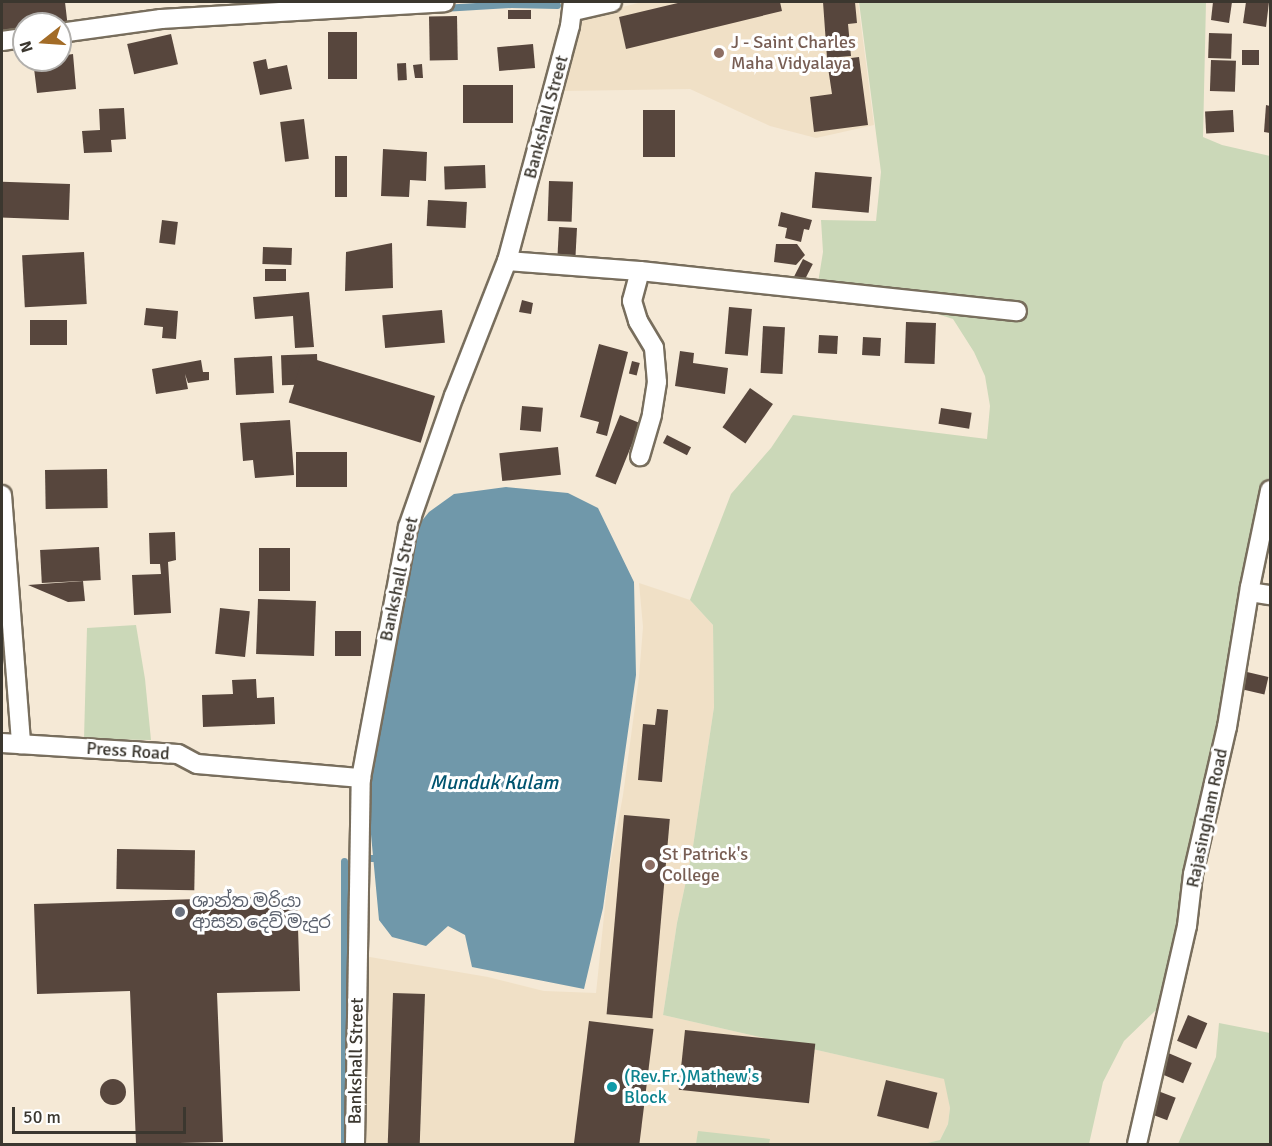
<!DOCTYPE html>
<meta charset="utf-8">
<style>
body{margin:0}
#map{position:relative;width:1272px;height:1146px;overflow:hidden;background:#f5e9d6;font-family:Signika,"Noto Sans Sinhala",sans-serif}
div>[style]{position:absolute}
[style*='--x']{left:calc(var(--x)*1px);top:calc(var(--y)*1px);width:calc(var(--w)*1px);rotate:calc(var(--a)*1deg)}
.built>*{inset:0;background:#f0e0c6}
.green>*{inset:0;background:#cbd8b8}
.water>*{inset:0;background:#7098aa}
.stream>*{height:7px;margin:-3.5px;padding:0 3.5px;transform-origin:3.5px;border-radius:3.5px;background:#7098aa}
.building>*{inset:0;background:#57463d;transform-origin:0 0}
.round{border-radius:50%}
.roads{filter:drop-shadow(2px 0 #786e5d) drop-shadow(-2px 0 #786e5d) drop-shadow(0 2px #786e5d) drop-shadow(0 -2px #786e5d)}
.minor>*{height:18px;margin:-9px;padding:0 9px;transform-origin:9px;border-radius:9px;background:#fff}
.dots>*{width:16px;height:16px;translate:-50% -50%;box-sizing:border-box;border:3px solid #fff;border-radius:50%}
span{translate:-50% -50%;white-space:nowrap;text-align:center;line-height:1.15;-webkit-text-stroke:6px #fff;paint-order:stroke}
.education-label{font-size:18px;color:#785e54}
.left{translate:0 -50%;text-align:left}
.street-label{font-size:18px;color:#3b372f}
.worship-label{font-size:18px;color:#5b616d}
.culture-label{font-size:18px;color:#0d838f}
.water-label{font-size:20px;color:#00546f;font-style:italic}
.frame{position:absolute;inset:0;border:3px solid #3b372f;pointer-events:none}
.north{position:absolute;left:12px;top:12px;width:60px;height:60px;box-sizing:border-box;background:#fff;border:2px solid #b1afac;border-radius:50%;rotate:253deg;font-size:16px;font-weight:700;line-height:24px;text-align:center;color:#3b372f}
.north::after{content:'';display:block;margin:auto;width:21px;height:27px;background:#a36c27;clip-path:polygon(50% 0,100% 100%,50% 72%,0 100%)}
.scale{position:absolute;left:12px;top:1107px;width:174px;height:27px;box-sizing:border-box;border:3px solid #3b372f;border-top:0;padding-left:8px;font-size:18px;line-height:21px;white-space:nowrap;color:#3b372f;-webkit-text-stroke:4px #fff;paint-order:stroke}
</style>
<div id="map">
<div class="built">
<i style="clip-path:polygon(642px 2px,858px 2px,874px 125px,816px 138px,770px 126px,690px 89px,564px 91px,583px 17px)"></i>
<i style="clip-path:polygon(639px 583px,690px 600px,713px 625px,714px 707px,692px 853px,677px 923px,663px 1015px,945px 1079px,950px 1108px,948px 1124px,940px 1140px,923px 1144px,355px 1144px,358px 955px,488px 977px,544px 991px,596px 993px,608px 877px,623px 795px,639px 677px,643px 627px)"></i>
</div>
<div class="green">
<i style="clip-path:polygon(859px 2px,1206px 2px,1203px 137px,1222px 145px,1270px 156px,1270px 490px,1167px 1013px,1155px 1011px,1124px 1041px,1103px 1082px,1089px 1144px,923px 1144px,940px 1140px,948px 1124px,950px 1108px,944px 1079px,663px 1015px,677px 923px,692px 853px,714px 707px,713px 625px,690px 600px,731px 494px,771px 448px,793px 415px,987px 439px,990px 406px,985px 376px,974px 352px,953px 319px,912px 306px,818px 283px,823px 252px,821px 220px,876px 221px,881px 172px)"></i>
<i style="clip-path:polygon(136px 625px,145px 679px,151px 740px,84px 739px,87px 628px)"></i>
<i style="clip-path:polygon(1219px 1023px,1270px 1033px,1270px 1144px,1178px 1144px,1216px 1057px)"></i>
<i style="clip-path:polygon(698px 1131px,770px 1139px,769px 1144px,696px 1144px)"></i>
</div>
<div class="water">
<i style="clip-path:polygon(506px 487px,568px 493px,598px 508px,634px 582px,636px 675px,603px 908px,584px 989px,472px 967px,465px 935px,448px 926px,426px 946px,392px 937px,379px 920px,366px 781px,416px 528px,429px 512px,454px 494px)"></i>
</div>
<div class="stream">
<i style="--x:442;--y:8;--w:69;--a:-3.3"></i>
<i style="--x:511;--y:4;--w:46;--a:1.2"></i>
<i style="--x:369;--y:858;--w:4;--a:0"></i>
<i style="--x:344;--y:861;--w:283;--a:90"></i>
</div>
<div class="building">
<i style="clip-path:polygon(2px 2px,65px 2px,68px 28px,60px 24px,24px 24px,24px 33px,2px 36px)"></i>
<i style="clip-path:polygon(682px 2px,780px 2px,782px 11px,626px 49px,619px 17px)"></i>
<i style="clip-path:polygon(823px 2px,855px 2px,857px 23px,848px 24px,851px 56px,827px 58px)"></i>
<i style="clip-path:polygon(1213px 2px,1232px 2px,1229px 23px,1211px 20px)"></i>
<i style="clip-path:polygon(1246px 2px,1269px 2px,1266px 27px,1243px 23px)"></i>
<i style="left:508px;top:10px;width:23px;height:9px"></i>
<i style="left:457px;top:16px;width:44px;height:28px;rotate:89deg"></i>
<i style="left:328px;top:32px;width:29px;height:47px"></i>
<i style="left:1209px;top:33px;width:23px;height:25px;rotate:2deg"></i>
<i style="left:171px;top:34px;width:31px;height:45px;rotate:77deg"></i>
<i style="left:533px;top:44px;width:24px;height:36px;rotate:85deg"></i>
<i style="left:1242px;top:50px;width:17px;height:15px"></i>
<i style="clip-path:polygon(73px 54px,76px 89px,37px 93px,33px 60px,60px 60px,60px 56px)"></i>
<i style="clip-path:polygon(859px 57px,868px 125px,814px 132px,810px 97px,832px 94px,827px 61px)"></i>
<i style="clip-path:polygon(266px 59px,268px 69px,287px 65px,292px 89px,260px 95px,253px 62px)"></i>
<i style="left:1211px;top:60px;width:25px;height:31px;rotate:2deg"></i>
<i style="left:406px;top:63px;width:17px;height:9px;rotate:87deg"></i>
<i style="clip-path:polygon(422px 64px,423px 78px,415px 78px,413px 65px)"></i>
<i style="left:463px;top:85px;width:50px;height:38px"></i>
<i style="clip-path:polygon(1266px 105px,1270px 106px,1270px 133px,1264px 132px)"></i>
<i style="clip-path:polygon(124px 108px,126px 139px,111px 140px,112px 152px,84px 153px,82px 131px,100px 130px,99px 109px)"></i>
<i style="left:643px;top:110px;width:32px;height:47px"></i>
<i style="left:1233px;top:110px;width:22px;height:28px;rotate:87deg"></i>
<i style="left:304px;top:119px;width:40px;height:24px;rotate:83deg"></i>
<i style="clip-path:polygon(383px 149px,427px 152px,426px 181px,410px 180px,409px 197px,381px 196px)"></i>
<i style="left:335px;top:156px;width:12px;height:41px"></i>
<i style="left:485px;top:165px;width:23px;height:41px;rotate:88deg"></i>
<i style="left:815px;top:172px;width:57px;height:36px;rotate:5deg"></i>
<i style="left:549px;top:181px;width:24px;height:40px;rotate:2deg"></i>
<i style="left:70px;top:184px;width:36px;height:68px;rotate:92deg"></i>
<i style="left:428px;top:200px;width:39px;height:26px;rotate:3deg"></i>
<i style="clip-path:polygon(781px 212px,812px 220px,809px 230px,804px 229px,801px 242px,785px 238px,787px 228px,778px 226px)"></i>
<i style="left:162px;top:220px;width:16px;height:23px;rotate:7deg"></i>
<i style="left:559px;top:227px;width:18px;height:35px;rotate:3deg"></i>
<i style="clip-path:polygon(392px 243px,393px 288px,345px 291px,346px 252px)"></i>
<i style="clip-path:polygon(776px 244px,797px 244px,805px 255px,796px 265px,774px 262px)"></i>
<i style="left:263px;top:247px;width:29px;height:17px;rotate:2deg"></i>
<i style="left:84px;top:252px;width:52px;height:62px;rotate:87deg"></i>
<i style="left:803px;top:259px;width:11px;height:21px;rotate:27deg"></i>
<i style="left:265px;top:269px;width:21px;height:12px"></i>
<i style="clip-path:polygon(309px 292px,314px 347px,295px 348px,293px 316px,255px 319px,253px 297px)"></i>
<i style="clip-path:polygon(522px 300px,533px 303px,531px 314px,519px 312px)"></i>
<i style="left:729px;top:307px;width:23px;height:47px;rotate:5deg"></i>
<i style="clip-path:polygon(146px 308px,178px 311px,176px 339px,162px 338px,163px 327px,144px 325px)"></i>
<i style="left:442px;top:310px;width:33px;height:60px;rotate:85deg"></i>
<i style="left:30px;top:320px;width:37px;height:25px"></i>
<i style="left:906px;top:322px;width:30px;height:41px;rotate:2deg"></i>
<i style="left:763px;top:326px;width:22px;height:47px;rotate:3deg"></i>
<i style="left:819px;top:335px;width:19px;height:18px;rotate:3deg"></i>
<i style="left:863px;top:337px;width:18px;height:18px;rotate:3deg"></i>
<i style="clip-path:polygon(599px 344px,628px 352px,607px 436px,596px 433px,599px 422px,580px 417px)"></i>
<i style="clip-path:polygon(680px 351px,694px 353px,693px 363px,728px 368px,725px 394px,675px 386px)"></i>
<i style="left:317px;top:354px;width:30px;height:36px;rotate:88deg"></i>
<i style="left:272px;top:356px;width:37px;height:38px;rotate:87deg"></i>
<i style="clip-path:polygon(201px 360px,203px 372px,209px 372px,209px 380px,188px 383px,185px 374px,188px 389px,156px 394px,152px 369px)"></i>
<i style="left:632px;top:361px;width:8px;height:13px;rotate:14deg"></i>
<i style="left:750px;top:388px;width:28px;height:48px;rotate:35deg"></i>
<i style="left:435px;top:396px;width:49px;height:138px;rotate:107deg"></i>
<i style="left:522px;top:406px;width:21px;height:24px;rotate:5deg"></i>
<i style="left:941px;top:408px;width:31px;height:16px;rotate:9deg"></i>
<i style="left:620px;top:415px;width:22px;height:66px;rotate:22deg"></i>
<i style="clip-path:polygon(290px 420px,294px 475px,255px 478px,253px 460px,243px 461px,240px 423px)"></i>
<i style="left:667px;top:435px;width:27px;height:9px;rotate:27deg"></i>
<i style="left:558px;top:447px;width:28px;height:59px;rotate:84deg"></i>
<i style="left:296px;top:452px;width:51px;height:35px"></i>
<i style="left:107px;top:469px;width:39px;height:62px;rotate:89deg"></i>
<i style="clip-path:polygon(175px 532px,176px 560px,168px 562px,171px 613px,134px 615px,132px 575px,161px 574px,160px 564px,150px 564px,149px 533px)"></i>
<i style="left:99px;top:547px;width:33px;height:59px;rotate:87deg"></i>
<i style="left:259px;top:548px;width:31px;height:43px"></i>
<i style="clip-path:polygon(83px 581px,85px 601px,68px 602px,28px 585px)"></i>
<i style="left:258px;top:599px;width:58px;height:55px;rotate:2deg"></i>
<i style="left:220px;top:608px;width:30px;height:46px;rotate:6deg"></i>
<i style="left:335px;top:631px;width:26px;height:25px"></i>
<i style="left:1247px;top:672px;width:22px;height:18px;rotate:13deg"></i>
<i style="clip-path:polygon(256px 679px,257px 698px,274px 697px,275px 724px,203px 727px,202px 695px,233px 694px,232px 680px)"></i>
<i style="clip-path:polygon(657px 709px,668px 710px,662px 782px,638px 780px,643px 724px,655px 725px)"></i>
<i style="left:624px;top:815px;width:46px;height:200px;rotate:5deg"></i>
<i style="left:117px;top:849px;width:78px;height:40px;rotate:1deg"></i>
<i style="clip-path:polygon(297px 896px,300px 991px,217px 993px,223px 1142px,136px 1144px,130px 991px,37px 994px,34px 904px)"></i>
<i style="left:393px;top:993px;width:32px;height:151px;rotate:2deg"></i>
<i style="left:1188px;top:1015px;width:21px;height:28px;rotate:23deg"></i>
<i style="left:589px;top:1021px;width:65px;height:124px;rotate:7deg"></i>
<i style="left:685px;top:1030px;width:131px;height:60px;rotate:6deg"></i>
<i style="left:1166px;top:1052px;width:28px;height:22px;rotate:23deg"></i>
<i class="round" style="left:100px;top:1079px;width:26px;height:26px"></i>
<i style="left:886px;top:1080px;width:53px;height:37px;rotate:14deg"></i>
<i style="left:1158px;top:1091px;width:19px;height:24px;rotate:21deg"></i>
</div>
<div class="roads">
<div class="minor">
<i style="--x:574;--y:11;--w:39;--a:-13"></i>
<i style="--x:60;--y:33;--w:102;--a:-7.9"></i>
<i style="--x:161;--y:19;--w:284;--a:-3.4"></i>
<i style="--x:2;--y:41;--w:22;--a:-8"></i>
<i style="--x:507;--y:261;--w:133;--a:4.3"></i>
<i style="--x:640;--y:271;--w:379;--a:6.1"></i>
<i style="--x:640;--y:271;--w:31;--a:105"></i>
<i style="--x:632;--y:301;--w:21;--a:73"></i>
<i style="--x:638;--y:321;--w:31;--a:59"></i>
<i style="--x:654;--y:348;--w:34;--a:85"></i>
<i style="--x:657;--y:382;--w:33;--a:99"></i>
<i style="--x:652;--y:415;--w:43;--a:106.3"></i>
<i style="--x:2;--y:495;--w:250;--a:85.6"></i>
<i style="--x:1250;--y:592;--w:20;--a:9"></i>
<i style="--x:2;--y:743;--w:176;--a:3.6"></i>
<i style="--x:178;--y:754;--w:21;--a:28"></i>
<i style="--x:197;--y:764;--w:165;--a:4.9"></i>
<i style="--x:355;--y:1144;--w:366;--a:-89.1"></i>
<i style="--x:361;--y:778;--w:255;--a:-79.4"></i>
<i style="--x:408;--y:527;--w:139;--a:-70.7"></i>
<i style="--x:454;--y:396;--w:145;--a:-68.6"></i>
<i style="--x:507;--y:261;--w:243;--a:-75"></i>
<i style="--x:570;--y:26;--w:24;--a:-83"></i>
<i style="--x:1137;--y:1144;--w:224;--a:-77.1"></i>
<i style="--x:1187;--y:926;--w:52;--a:-83.4"></i>
<i style="--x:1193;--y:874;--w:151;--a:-77"></i>
<i style="--x:1227;--y:727;--w:142;--a:-80.7"></i>
<i style="--x:1250;--y:587;--w:99;--a:-78.3"></i>
</div>
</div>
<div class="dots">
<i style="left:719px;top:53px;background:#8d6e63"></i>
<i style="left:650px;top:865px;background:#8d6e63"></i>
<i style="left:180px;top:912px;background:#6b7280"></i>
<i style="left:612px;top:1087px;background:#0f9aa8"></i>
</div>
<div class="education-label">
<span class="left" style="left:731px;top:53px">J - Saint Charles<br>Maha Vidyalaya</span>
<span class="left" style="left:662px;top:865px">St Patrick's<br>College</span>
</div>
<div class="street-label">
<span style="left:546px;top:117px;rotate:-75deg">Bankshall Street</span>
<span style="left:399px;top:579px;rotate:-78deg">Bankshall Street</span>
<span style="left:128px;top:751px;rotate:4deg">Press Road</span>
<span style="left:1207px;top:818px;rotate:-78deg">Rajasingham Road</span>
<span style="left:356px;top:1061px;rotate:-89deg">Bankshall Street</span>
</div>
<div class="worship-label">
<span class="left" style="left:192px;top:912px">ශාන්ත මරියා<br>ආසන දෙව් මැදුර</span>
</div>
<div class="culture-label">
<span class="left" style="left:624px;top:1087px">(Rev.Fr.)Mathew's<br>Block</span>
</div>
<div class="water-label">
<span style="left:494px;top:782px">Munduk Kulam</span>
</div>
<div class="frame"></div>
<div class="north">N</div>
<div class="scale">50 m</div>
</div>
